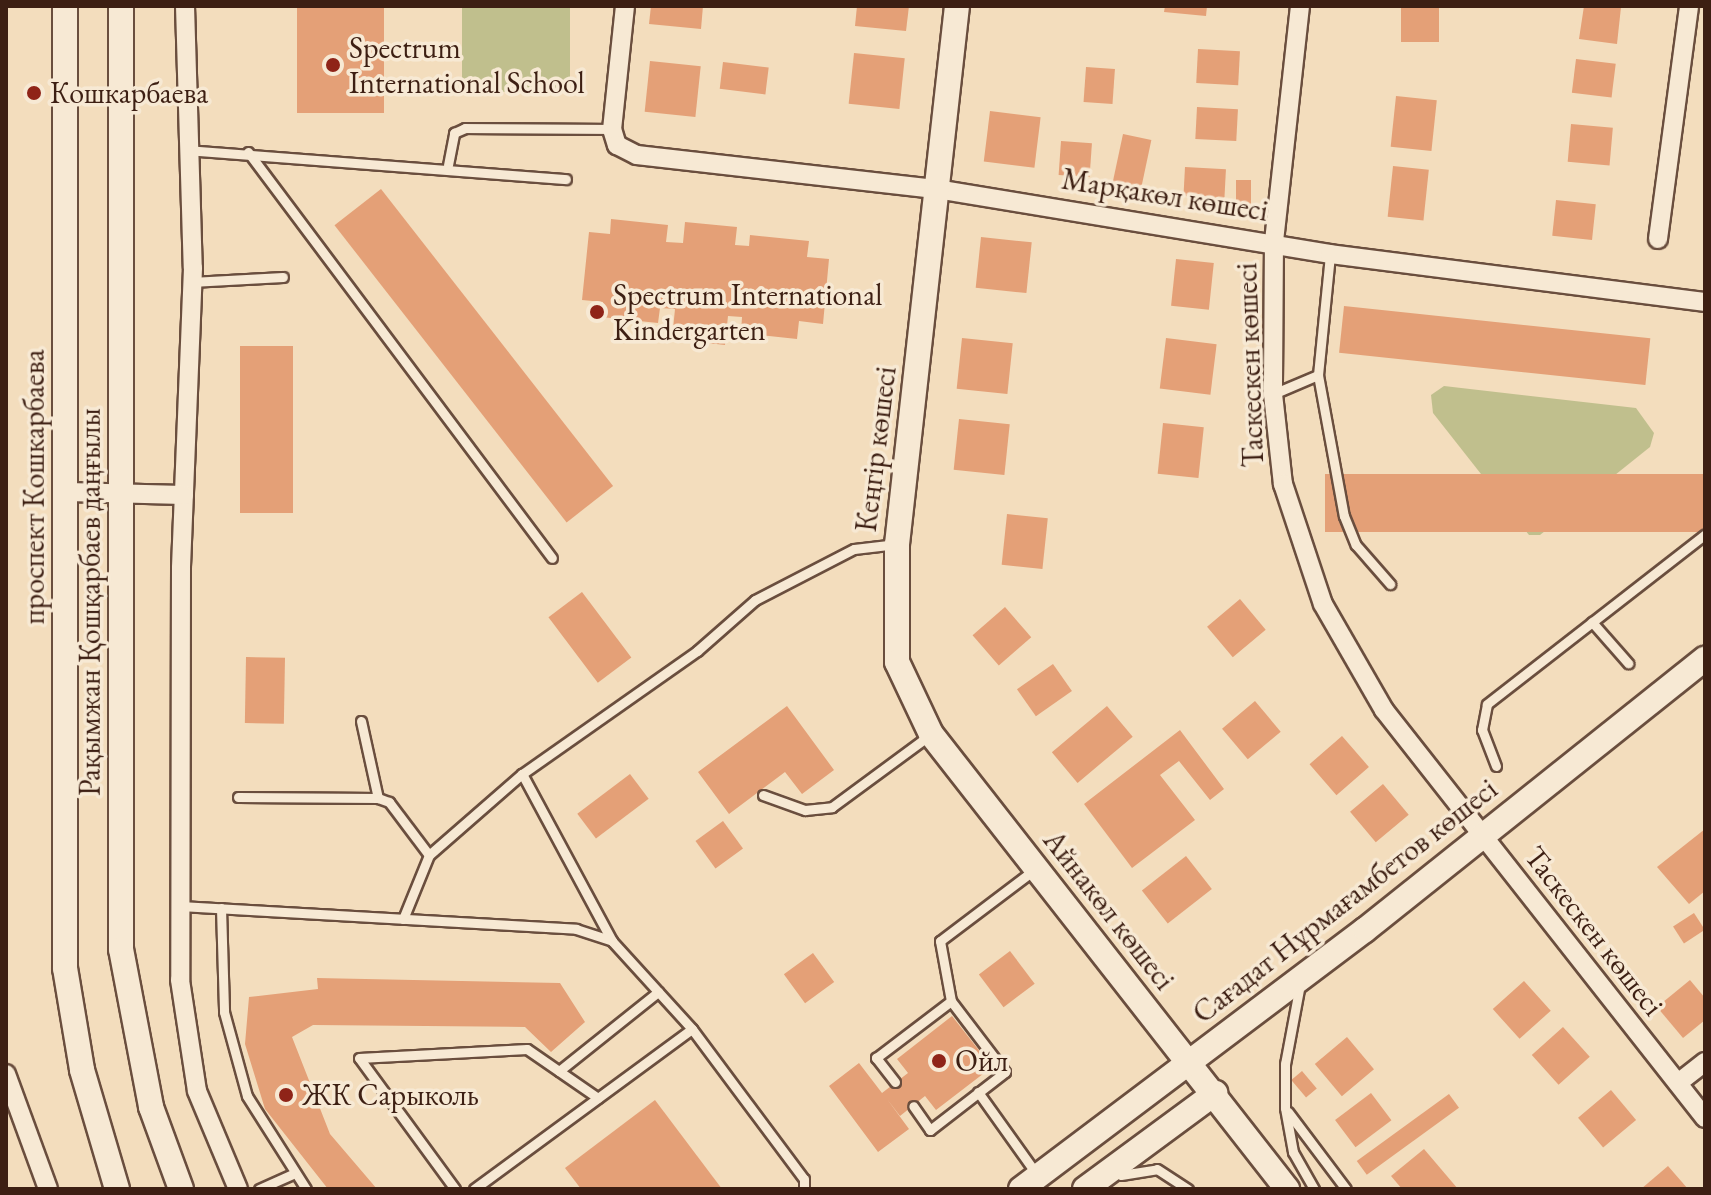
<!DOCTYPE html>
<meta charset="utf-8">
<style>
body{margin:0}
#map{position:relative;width:1711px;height:1195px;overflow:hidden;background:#f3ddbd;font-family:"EB Garamond",serif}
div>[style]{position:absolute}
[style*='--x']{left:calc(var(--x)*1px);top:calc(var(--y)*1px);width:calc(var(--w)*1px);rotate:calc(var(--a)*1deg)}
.green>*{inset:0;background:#c0bf8d;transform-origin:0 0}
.building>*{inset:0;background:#e4a077;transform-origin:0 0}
.roads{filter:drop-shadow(2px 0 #6a4e3e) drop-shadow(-2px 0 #6a4e3e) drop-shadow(0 2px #6a4e3e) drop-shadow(0 -2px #6a4e3e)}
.lane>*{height:9px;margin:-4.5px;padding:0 4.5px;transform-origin:4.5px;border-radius:4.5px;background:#f7e9d4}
.street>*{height:18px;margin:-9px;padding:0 9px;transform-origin:9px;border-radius:9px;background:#f7e9d4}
.secondary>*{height:24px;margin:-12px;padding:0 12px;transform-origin:12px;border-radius:12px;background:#f7e9d4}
.dots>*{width:22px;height:22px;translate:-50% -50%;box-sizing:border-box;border:4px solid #f7e9d4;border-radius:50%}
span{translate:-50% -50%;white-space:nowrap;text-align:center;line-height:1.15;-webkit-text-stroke:7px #f7e9d4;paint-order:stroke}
.poi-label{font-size:30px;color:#3d1f13}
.left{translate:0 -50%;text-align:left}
.street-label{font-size:30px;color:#3d1f13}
.frame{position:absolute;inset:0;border:8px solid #3d1f13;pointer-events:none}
</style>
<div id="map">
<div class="green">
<i style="left:462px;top:6px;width:108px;height:86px"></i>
<i style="clip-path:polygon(1444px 386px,1636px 408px,1654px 433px,1650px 447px,1540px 535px,1529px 535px,1433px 413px,1431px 395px)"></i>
</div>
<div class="building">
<i style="left:297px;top:6px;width:87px;height:107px"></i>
<i style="clip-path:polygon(651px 6px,703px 6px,701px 29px,649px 24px)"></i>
<i style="clip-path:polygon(857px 6px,909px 6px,906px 31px,855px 26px)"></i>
<i style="clip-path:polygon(1165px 6px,1207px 6px,1206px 16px,1164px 12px)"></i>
<i style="left:1401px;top:6px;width:38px;height:36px"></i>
<i style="clip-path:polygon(1584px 6px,1621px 7px,1617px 44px,1579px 39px)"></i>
<i style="left:1198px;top:49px;width:42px;height:34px;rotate:3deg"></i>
<i style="left:854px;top:53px;width:51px;height:51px;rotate:6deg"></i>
<i style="left:1576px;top:59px;width:40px;height:34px;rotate:7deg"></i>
<i style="left:650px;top:61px;width:51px;height:51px;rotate:6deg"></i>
<i style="left:723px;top:62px;width:46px;height:27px;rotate:7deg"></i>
<i style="left:1086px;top:67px;width:29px;height:35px;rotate:4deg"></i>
<i style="left:1396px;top:96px;width:41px;height:51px;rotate:6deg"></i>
<i style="left:1197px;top:107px;width:41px;height:32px;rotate:3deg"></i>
<i style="left:990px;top:111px;width:51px;height:51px;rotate:7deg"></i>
<i style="left:1571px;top:124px;width:42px;height:38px;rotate:5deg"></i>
<i style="left:1123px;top:134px;width:29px;height:63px;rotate:12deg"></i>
<i style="left:1061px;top:141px;width:31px;height:34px;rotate:4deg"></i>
<i style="left:1393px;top:166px;width:36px;height:51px;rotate:6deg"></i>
<i style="left:1185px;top:167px;width:41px;height:29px;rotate:3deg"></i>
<i style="left:1236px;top:180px;width:15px;height:27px"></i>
<i style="left:381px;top:189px;width:377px;height:59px;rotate:52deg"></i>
<i style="left:1556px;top:200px;width:40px;height:36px;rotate:6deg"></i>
<i style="clip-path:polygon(611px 219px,668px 225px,666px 242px,683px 243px,685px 222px,737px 227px,735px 245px,749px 246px,750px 235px,809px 241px,807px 257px,829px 259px,823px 324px,799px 321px,797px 339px,741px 333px,742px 317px,728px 316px,725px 345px,672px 339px,675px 309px,660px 308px,658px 323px,601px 317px,603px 302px,582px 300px,589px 232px,610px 234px)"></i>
<i style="left:981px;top:237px;width:51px;height:51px;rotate:6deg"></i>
<i style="left:1176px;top:259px;width:38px;height:47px;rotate:6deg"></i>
<i style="left:1344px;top:306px;width:308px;height:47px;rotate:6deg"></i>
<i style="left:962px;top:338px;width:51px;height:51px;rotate:6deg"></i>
<i style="left:1166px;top:338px;width:51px;height:51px;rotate:7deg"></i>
<i style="left:293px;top:346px;width:167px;height:53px;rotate:90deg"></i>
<i style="left:959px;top:419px;width:51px;height:51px;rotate:6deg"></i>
<i style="left:1163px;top:423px;width:41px;height:51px;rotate:6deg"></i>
<i style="left:1705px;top:474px;width:58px;height:380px;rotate:90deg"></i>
<i style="left:1007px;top:514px;width:41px;height:51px;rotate:6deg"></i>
<i style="left:582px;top:592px;width:82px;height:42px;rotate:53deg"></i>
<i style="left:1240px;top:599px;width:40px;height:43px;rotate:50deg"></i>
<i style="left:1005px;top:607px;width:40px;height:43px;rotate:49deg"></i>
<i style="left:246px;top:657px;width:39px;height:66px;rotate:1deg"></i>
<i style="left:1053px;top:664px;width:33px;height:44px;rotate:55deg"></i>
<i style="left:1255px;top:701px;width:40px;height:43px;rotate:50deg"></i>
<i style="clip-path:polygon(787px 706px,834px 770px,802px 794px,785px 772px,729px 814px,698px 772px)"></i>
<i style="left:1107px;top:706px;width:40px;height:72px;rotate:50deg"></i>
<i style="clip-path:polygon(1180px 730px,1224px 789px,1210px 800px,1179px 761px,1160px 775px,1195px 820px,1132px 868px,1084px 804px)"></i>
<i style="left:1342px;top:736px;width:41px;height:43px;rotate:49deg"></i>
<i style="left:630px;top:774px;width:31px;height:66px;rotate:53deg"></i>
<i style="left:1383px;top:784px;width:40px;height:43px;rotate:50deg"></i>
<i style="left:723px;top:821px;width:34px;height:34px;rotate:54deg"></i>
<i style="clip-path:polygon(1705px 829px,1705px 891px,1689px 904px,1657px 867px)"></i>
<i style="left:1186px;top:856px;width:42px;height:56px;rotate:52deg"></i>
<i style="left:1694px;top:913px;width:20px;height:25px;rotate:57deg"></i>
<i style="left:1010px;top:951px;width:41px;height:39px;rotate:53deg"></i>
<i style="left:813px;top:953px;width:36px;height:36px;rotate:54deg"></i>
<i style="clip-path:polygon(317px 978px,560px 983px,585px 1022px,551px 1052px,525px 1027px,313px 1025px,292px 1037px,330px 1134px,377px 1189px,328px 1189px,265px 1109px,245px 1044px,249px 997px,318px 989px)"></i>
<i style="clip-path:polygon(1690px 980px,1705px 998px,1705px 1020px,1683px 1038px,1657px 1007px)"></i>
<i style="left:1524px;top:981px;width:40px;height:42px;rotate:48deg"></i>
<i style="clip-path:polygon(952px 1016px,992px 1067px,936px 1110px,925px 1096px,900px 1116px,887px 1099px,909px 1129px,878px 1152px,829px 1086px,859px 1063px,882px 1093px,908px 1073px,897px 1059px)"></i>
<i style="left:1563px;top:1027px;width:40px;height:42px;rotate:48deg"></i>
<i style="left:1347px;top:1037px;width:42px;height:42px;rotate:50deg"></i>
<i style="left:1302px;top:1071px;width:23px;height:14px;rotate:50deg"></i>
<i style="left:1611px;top:1090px;width:39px;height:43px;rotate:50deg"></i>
<i style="left:1371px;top:1093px;width:34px;height:45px;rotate:53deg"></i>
<i style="left:1449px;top:1094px;width:17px;height:114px;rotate:54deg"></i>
<i style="clip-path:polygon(655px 1100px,722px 1189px,581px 1189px,565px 1168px)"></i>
<i style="clip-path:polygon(1424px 1149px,1458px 1189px,1402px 1189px,1391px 1176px)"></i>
<i style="clip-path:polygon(1668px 1166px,1688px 1189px,1641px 1189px)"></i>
</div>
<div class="roads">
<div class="lane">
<i style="--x:187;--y:150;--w:380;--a:4.4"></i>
<i style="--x:248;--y:152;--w:507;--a:53.18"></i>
<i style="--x:448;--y:165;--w:33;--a:-79"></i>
<i style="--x:454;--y:133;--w:12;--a:-24"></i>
<i style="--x:465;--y:128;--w:147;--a:0.4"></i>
<i style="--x:191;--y:282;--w:92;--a:-3.1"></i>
<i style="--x:1318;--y:375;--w:122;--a:-84.3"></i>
<i style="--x:1273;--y:394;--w:49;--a:-22.9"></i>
<i style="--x:1318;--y:375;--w:143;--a:79.6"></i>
<i style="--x:1344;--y:516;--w:31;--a:68"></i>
<i style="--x:1356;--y:545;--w:52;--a:48.9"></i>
<i style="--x:1592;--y:622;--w:55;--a:48.7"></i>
<i style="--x:361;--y:721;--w:79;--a:77.6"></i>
<i style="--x:1496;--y:766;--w:39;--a:-111"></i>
<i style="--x:1482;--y:730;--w:26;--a:-79"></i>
<i style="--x:1487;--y:704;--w:276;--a:-37.9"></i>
<i style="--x:763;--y:795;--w:45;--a:19.7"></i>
<i style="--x:805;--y:810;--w:27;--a:-6"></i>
<i style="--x:832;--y:807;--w:123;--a:-36.4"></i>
<i style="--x:238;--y:797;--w:140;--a:0.4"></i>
<i style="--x:378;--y:798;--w:12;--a:20"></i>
<i style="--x:389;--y:802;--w:66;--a:53"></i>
<i style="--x:180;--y:906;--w:397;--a:3.3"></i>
<i style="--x:576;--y:929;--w:38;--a:18"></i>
<i style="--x:612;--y:941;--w:119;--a:47.7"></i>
<i style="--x:221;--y:908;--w:104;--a:88.3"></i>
<i style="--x:224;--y:1012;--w:87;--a:74.7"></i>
<i style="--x:247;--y:1096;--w:110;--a:57.6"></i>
<i style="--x:403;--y:919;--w:69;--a:-67.9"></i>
<i style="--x:429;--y:855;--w:123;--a:-41.1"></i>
<i style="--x:612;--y:941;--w:190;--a:-118.3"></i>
<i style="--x:522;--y:774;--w:214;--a:-35.1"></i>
<i style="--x:697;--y:651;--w:77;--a:-41.3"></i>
<i style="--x:755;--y:600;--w:111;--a:-27.3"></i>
<i style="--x:854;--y:549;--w:43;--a:-6.6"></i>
<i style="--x:1300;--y:984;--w:81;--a:100.6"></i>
<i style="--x:1285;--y:1064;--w:44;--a:90"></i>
<i style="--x:1285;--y:1108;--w:45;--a:79.7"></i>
<i style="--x:1293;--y:1152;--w:43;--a:60.4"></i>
<i style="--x:951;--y:1001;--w:61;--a:-100.4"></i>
<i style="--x:940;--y:941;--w:118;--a:-37.1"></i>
<i style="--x:559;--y:1071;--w:127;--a:-38.6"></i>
<i style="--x:895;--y:1082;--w:31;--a:-128"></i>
<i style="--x:876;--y:1058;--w:94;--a:-37.2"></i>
<i style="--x:951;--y:1001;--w:89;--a:52.7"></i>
<i style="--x:1005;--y:1072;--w:95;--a:142.3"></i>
<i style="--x:930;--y:1130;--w:29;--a:-125"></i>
<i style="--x:978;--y:1092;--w:103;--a:54.5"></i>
<i style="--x:1288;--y:1112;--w:96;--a:53"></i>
<i style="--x:1121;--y:1175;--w:36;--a:-9"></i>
<i style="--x:1157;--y:1169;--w:37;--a:33"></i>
<i style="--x:259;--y:1189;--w:36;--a:-24"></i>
<i style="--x:455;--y:1189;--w:162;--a:-126.2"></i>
<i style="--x:359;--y:1058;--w:168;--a:-3.1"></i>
<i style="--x:527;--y:1049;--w:86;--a:34.6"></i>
<i style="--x:474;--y:1189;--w:270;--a:-36.3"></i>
<i style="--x:692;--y:1029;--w:187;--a:53.3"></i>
<i style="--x:804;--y:1179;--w:10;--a:90"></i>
</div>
<div class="street">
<i style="--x:185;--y:6;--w:262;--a:88.3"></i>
<i style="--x:193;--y:268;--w:300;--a:92.3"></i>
<i style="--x:181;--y:568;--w:412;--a:90.1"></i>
<i style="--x:180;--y:980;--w:112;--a:81.3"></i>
<i style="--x:197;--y:1091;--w:106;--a:67.3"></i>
<i style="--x:625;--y:6;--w:124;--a:96"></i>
<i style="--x:612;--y:129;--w:17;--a:73"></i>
<i style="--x:617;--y:145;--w:22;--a:27"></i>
<i style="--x:637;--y:155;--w:302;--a:6.5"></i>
<i style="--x:937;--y:189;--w:398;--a:9.4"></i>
<i style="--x:1330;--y:254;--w:378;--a:7.3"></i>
<i style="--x:1300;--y:6;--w:235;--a:96.3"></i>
<i style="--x:1274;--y:240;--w:154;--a:90.4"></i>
<i style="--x:1273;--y:394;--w:91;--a:83.7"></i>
<i style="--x:1283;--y:484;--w:126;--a:71.6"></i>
<i style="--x:1323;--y:604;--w:122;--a:60.1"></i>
<i style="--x:1384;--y:710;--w:519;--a:51.81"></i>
<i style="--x:1658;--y:239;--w:235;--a:-82.4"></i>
<i style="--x:67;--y:492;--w:117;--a:1.5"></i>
<i style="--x:6;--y:1074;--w:122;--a:69.9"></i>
<i style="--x:1678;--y:1083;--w:34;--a:-38"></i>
</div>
<div class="secondary">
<i style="--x:65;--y:6;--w:962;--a:90"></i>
<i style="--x:65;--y:968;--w:103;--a:80.5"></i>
<i style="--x:82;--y:1070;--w:124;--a:73.6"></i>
<i style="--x:121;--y:6;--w:943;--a:90"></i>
<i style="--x:121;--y:949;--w:161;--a:79.2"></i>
<i style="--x:151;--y:1107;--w:87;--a:69.9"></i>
<i style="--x:957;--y:6;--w:541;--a:96.36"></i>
<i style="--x:897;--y:544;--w:118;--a:90"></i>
<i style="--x:897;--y:662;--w:80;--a:64.7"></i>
<i style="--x:931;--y:734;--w:578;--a:51.96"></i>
<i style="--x:1021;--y:1189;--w:431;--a:-37"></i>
<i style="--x:1365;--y:930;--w:435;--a:-38.6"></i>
<i style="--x:1085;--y:1189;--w:162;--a:-36.4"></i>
</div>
</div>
<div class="dots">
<i style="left:333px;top:65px;background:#8f2418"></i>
<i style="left:34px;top:93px;background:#8f2418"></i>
<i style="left:597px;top:312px;background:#8f2418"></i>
<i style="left:939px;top:1061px;background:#8f2418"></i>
<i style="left:286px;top:1095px;background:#8f2418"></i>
</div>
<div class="poi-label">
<span class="left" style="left:349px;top:65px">Spectrum<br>International School</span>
<span class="left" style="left:50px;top:93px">Кошкарбаева</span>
<span class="left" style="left:613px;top:312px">Spectrum International<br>Kindergarten</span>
<span class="left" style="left:955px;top:1061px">Ойл</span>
<span class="left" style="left:302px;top:1095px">ЖК Сарыколь</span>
</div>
<div class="street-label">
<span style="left:1165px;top:195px;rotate:9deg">Марқакөл көшесі</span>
<span style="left:1250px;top:365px;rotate:-92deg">Таскескен көшесі</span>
<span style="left:876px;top:449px;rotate:-83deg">Кеңгір көшесі</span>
<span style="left:34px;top:487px;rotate:-90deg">проспект Кошкарбаева</span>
<span style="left:90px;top:602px;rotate:-90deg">Рақымжан Қошқарбаев даңғылы</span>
<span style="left:1345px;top:901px;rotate:-38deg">Сағадат Нұрмағамбетов көшесі</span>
<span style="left:1109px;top:910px;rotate:52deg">Айнакөл көшесі</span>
<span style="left:1594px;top:931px;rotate:52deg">Таскескен көшесі</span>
</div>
<div class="frame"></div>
</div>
